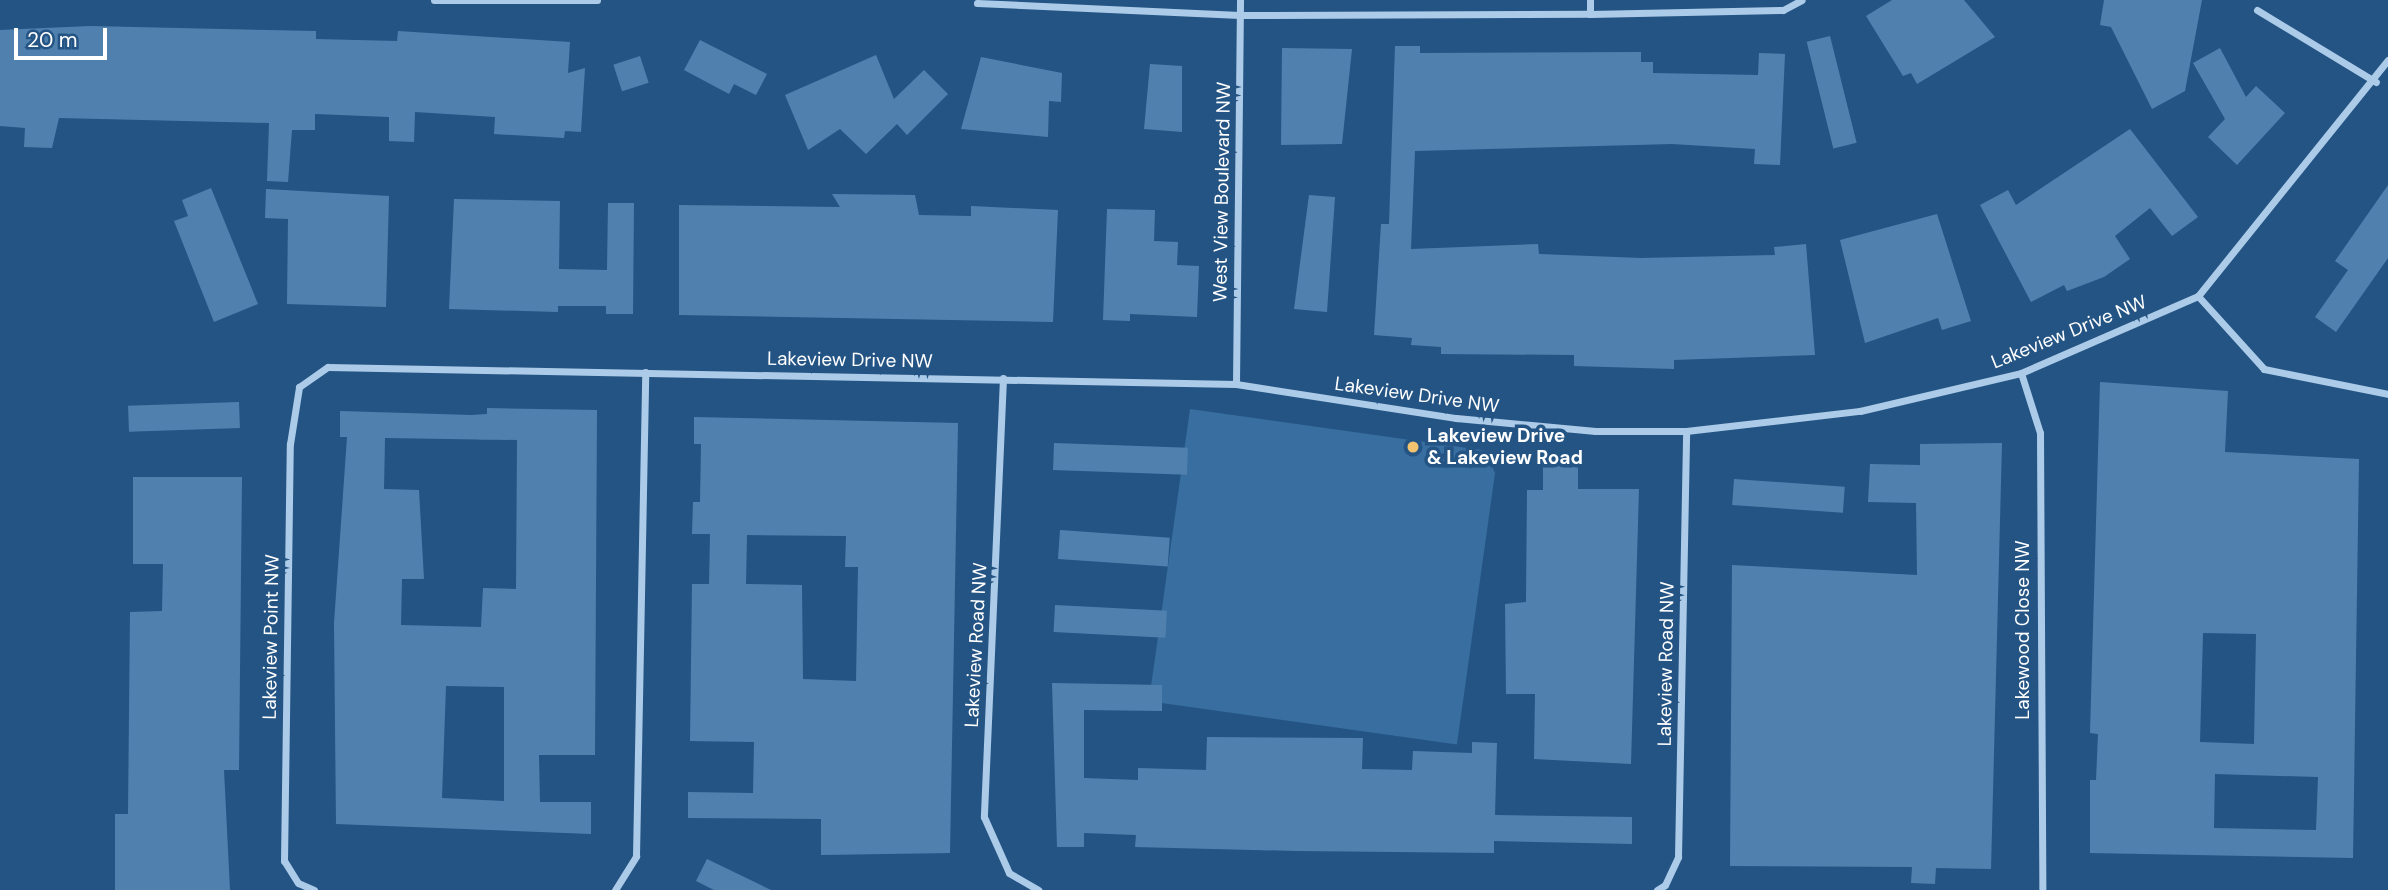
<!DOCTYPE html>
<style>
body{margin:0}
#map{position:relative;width:2388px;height:890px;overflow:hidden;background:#245484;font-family:"DM Sans",sans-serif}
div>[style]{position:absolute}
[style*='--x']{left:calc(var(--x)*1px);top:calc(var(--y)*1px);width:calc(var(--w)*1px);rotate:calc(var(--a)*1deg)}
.green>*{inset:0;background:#386ea0;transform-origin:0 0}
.building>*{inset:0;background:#5081ae;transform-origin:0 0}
.minor>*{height:7px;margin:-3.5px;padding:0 3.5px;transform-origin:3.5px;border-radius:3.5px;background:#accbe8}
.dots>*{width:19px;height:19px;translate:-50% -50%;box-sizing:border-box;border:4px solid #245484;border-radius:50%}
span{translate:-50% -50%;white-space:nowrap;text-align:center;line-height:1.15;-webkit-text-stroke:7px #245484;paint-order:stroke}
.street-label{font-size:19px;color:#fff}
.poi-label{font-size:19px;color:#fff;font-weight:700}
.left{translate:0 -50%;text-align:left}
.scale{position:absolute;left:14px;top:28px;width:93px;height:32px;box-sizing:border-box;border:4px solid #fff;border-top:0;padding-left:9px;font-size:21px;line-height:24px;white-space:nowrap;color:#fff;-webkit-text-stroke:5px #245484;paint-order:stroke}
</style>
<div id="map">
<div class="green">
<i style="left:1190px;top:409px;width:311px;height:295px;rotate:8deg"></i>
</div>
<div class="building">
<i style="clip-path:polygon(1892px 0,1964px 0,1995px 37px,1917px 84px,1911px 73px,1903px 76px,1866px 16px)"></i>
<i style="clip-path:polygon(2104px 0,2202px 0,2185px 91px,2152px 109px,2111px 27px,2100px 25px)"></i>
<i style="clip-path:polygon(90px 26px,316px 31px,316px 39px,397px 41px,398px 31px,570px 42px,568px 73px,585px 68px,581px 132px,565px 131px,564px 138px,494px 134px,495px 117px,415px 112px,414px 142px,389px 141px,389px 117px,315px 114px,315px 130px,292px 130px,288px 182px,267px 181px,269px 123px,59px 118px,52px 148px,24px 147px,25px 128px,0 126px,0 30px)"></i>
<i style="left:1830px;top:36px;width:110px;height:24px;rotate:76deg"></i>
<i style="clip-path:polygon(700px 40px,767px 74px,756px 95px,734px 84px,729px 94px,684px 70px)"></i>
<i style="clip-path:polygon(1395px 46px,1420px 46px,1420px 53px,1641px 52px,1641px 62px,1653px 62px,1653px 73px,1758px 75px,1759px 53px,1785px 54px,1780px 165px,1754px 164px,1755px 149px,1672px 144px,1415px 151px,1411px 249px,1538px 244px,1539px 254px,1641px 258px,1775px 255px,1774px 247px,1806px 244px,1815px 355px,1674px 360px,1674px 369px,1574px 366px,1574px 355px,1441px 354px,1441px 347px,1411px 345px,1412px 338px,1374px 335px,1381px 224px,1389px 224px)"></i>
<i style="clip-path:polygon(1282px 48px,1352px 49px,1342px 144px,1281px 145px)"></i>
<i style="clip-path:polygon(2220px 48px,2246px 97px,2256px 86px,2285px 113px,2237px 165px,2208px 137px,2225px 119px,2193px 63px)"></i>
<i style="clip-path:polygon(876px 55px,894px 99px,924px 70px,948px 94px,907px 135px,897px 124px,866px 154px,840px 129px,808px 150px,785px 95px)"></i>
<i style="left:640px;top:56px;width:28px;height:28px;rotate:72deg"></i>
<i style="clip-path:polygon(981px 57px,1062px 73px,1061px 102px,1049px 101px,1048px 137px,961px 129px)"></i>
<i style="clip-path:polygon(1150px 64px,1182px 66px,1182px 132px,1144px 129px)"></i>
<i style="clip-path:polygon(2130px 129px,2198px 217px,2172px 236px,2150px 208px,2115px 236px,2130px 259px,2104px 277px,2067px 291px,2064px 285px,2031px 302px,1980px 205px,2008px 190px,2016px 205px)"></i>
<i style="clip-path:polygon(2388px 185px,2388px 258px,2336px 332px,2315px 317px,2348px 270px,2335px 261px)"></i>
<i style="clip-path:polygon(211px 188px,258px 304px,214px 322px,174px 221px,188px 216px,182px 200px)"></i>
<i style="clip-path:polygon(266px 189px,389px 196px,386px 307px,287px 304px,288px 219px,265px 218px)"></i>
<i style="clip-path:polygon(832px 194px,915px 195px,919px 215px,971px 216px,971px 206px,1058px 210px,1053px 322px,679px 315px,679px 205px,840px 207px)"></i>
<i style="clip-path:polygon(1309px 195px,1335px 197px,1327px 312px,1294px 309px)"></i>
<i style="clip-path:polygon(454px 199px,560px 201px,559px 269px,607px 270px,608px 203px,634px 203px,633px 314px,606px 314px,606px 306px,558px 306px,558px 312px,449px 309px)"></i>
<i style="clip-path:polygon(1107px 209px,1155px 210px,1154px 241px,1178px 242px,1177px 265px,1199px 266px,1197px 317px,1130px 314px,1130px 321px,1103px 320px)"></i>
<i style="clip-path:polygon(1937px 214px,1971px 321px,1942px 330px,1938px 318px,1865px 343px,1840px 240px)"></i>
<i style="clip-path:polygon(evenodd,2100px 382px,2228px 391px,2225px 452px,2359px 459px,2353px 858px,2090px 853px,2090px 780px,2096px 780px,2098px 734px,2090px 733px,2100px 382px,2203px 633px,2256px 634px,2254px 744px,2200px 742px,2203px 633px,2100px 382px,2215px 774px,2318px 777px,2316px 830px,2214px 828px,2215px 774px)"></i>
<i style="left:239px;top:402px;width:26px;height:111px;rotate:88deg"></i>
<i style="clip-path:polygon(evenodd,487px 408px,597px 410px,595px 755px,539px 755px,540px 802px,591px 802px,591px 834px,336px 824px,334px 623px,347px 437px,340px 437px,340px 411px,471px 415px,487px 414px,487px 408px,385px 438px,517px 440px,516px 589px,483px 588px,481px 627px,401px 625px,402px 579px,424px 579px,419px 490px,384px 489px,385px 438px,487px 408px,446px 686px,504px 687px,504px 801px,442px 798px,446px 686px)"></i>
<i style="clip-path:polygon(evenodd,694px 417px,958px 423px,950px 853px,821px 855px,821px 819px,688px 818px,688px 792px,753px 793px,754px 742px,690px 741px,692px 584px,709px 584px,710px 534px,692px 534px,693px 502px,700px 502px,701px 444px,694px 444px,694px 417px,747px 535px,846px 536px,845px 567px,858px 567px,856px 681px,803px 679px,802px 585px,746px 584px,747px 535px)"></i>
<i style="left:1054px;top:443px;width:134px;height:27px;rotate:2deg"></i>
<i style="clip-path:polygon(2002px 443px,1991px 869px,1936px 868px,1935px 884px,1911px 883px,1912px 867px,1730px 866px,1732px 565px,1917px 575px,1916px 503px,1868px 502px,1870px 464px,1920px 465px,1920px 444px)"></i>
<i style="clip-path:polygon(1543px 463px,1578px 464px,1578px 489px,1639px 489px,1631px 764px,1534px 759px,1535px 694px,1506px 694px,1505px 604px,1526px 602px,1527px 490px,1543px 490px)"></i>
<i style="clip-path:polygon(133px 477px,242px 477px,239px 770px,224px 770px,230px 890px,115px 890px,115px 814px,128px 814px,130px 612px,162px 611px,163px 564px,133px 564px)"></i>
<i style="left:1734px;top:479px;width:111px;height:26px;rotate:4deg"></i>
<i style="left:1060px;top:530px;width:110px;height:29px;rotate:4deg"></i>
<i style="left:1055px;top:605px;width:112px;height:27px;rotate:3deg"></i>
<i style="clip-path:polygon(1052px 683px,1162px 685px,1162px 711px,1084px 710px,1084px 778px,1138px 780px,1138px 768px,1206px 770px,1207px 737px,1363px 738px,1362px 769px,1412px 770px,1413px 751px,1472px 753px,1472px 742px,1497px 743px,1495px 815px,1632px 817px,1632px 844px,1494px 841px,1494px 853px,1297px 851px,1135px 847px,1136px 835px,1084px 833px,1084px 847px,1057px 847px)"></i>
<i style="clip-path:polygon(707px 859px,771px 890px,714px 890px,696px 881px)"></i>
</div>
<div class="minor">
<i style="--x:434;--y:0;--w:163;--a:0"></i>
<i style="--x:977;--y:3;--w:263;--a:2.6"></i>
<i style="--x:1240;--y:15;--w:350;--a:-0.2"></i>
<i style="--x:1590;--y:14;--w:193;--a:-1.2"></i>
<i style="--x:1783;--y:10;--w:21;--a:-28"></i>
<i style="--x:2257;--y:10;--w:139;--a:31.2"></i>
<i style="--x:1590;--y:14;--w:14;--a:-90"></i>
<i style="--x:2198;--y:296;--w:98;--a:47.9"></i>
<i style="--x:2264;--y:369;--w:126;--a:11.4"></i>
<i style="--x:2021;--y:373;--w:63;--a:72.4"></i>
<i style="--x:2040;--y:433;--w:457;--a:89.7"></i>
<i style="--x:1003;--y:378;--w:439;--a:92.5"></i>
<i style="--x:984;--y:817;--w:61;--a:65.9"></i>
<i style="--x:1009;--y:873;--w:34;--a:30"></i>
<i style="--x:1236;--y:384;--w:384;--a:-89.4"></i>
<i style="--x:314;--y:890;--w:17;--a:-156"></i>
<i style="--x:298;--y:883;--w:26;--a:-122"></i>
<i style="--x:284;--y:861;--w:417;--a:-89.2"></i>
<i style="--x:290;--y:444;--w:58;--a:-81"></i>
<i style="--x:299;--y:387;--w:35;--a:-35"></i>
<i style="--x:328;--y:367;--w:908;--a:1.07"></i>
<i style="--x:1236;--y:384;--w:223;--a:8.8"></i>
<i style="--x:1456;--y:418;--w:140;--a:5.3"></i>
<i style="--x:1595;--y:431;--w:91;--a:0"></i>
<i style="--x:1686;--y:431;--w:175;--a:-6.6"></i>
<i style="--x:1860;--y:411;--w:165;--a:-13.3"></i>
<i style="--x:2021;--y:373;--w:193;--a:-23.5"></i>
<i style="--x:2198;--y:296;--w:303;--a:-51.2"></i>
<i style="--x:615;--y:890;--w:40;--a:-58"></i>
<i style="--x:636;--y:856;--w:484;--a:-88.9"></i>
<i style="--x:1657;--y:890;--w:9;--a:-32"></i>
<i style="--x:1665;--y:885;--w:31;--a:-65"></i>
<i style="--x:1678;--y:857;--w:426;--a:-88.9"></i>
</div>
<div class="dots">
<i style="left:1413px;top:447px;background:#f3c470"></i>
</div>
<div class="street-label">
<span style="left:1222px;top:192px;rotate:-89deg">West View Boulevard NW</span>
<span style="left:2069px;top:332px;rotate:-22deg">Lakeview Drive NW</span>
<span style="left:850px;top:360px;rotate:1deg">Lakeview Drive NW</span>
<span style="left:1417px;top:395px;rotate:8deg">Lakeview Drive NW</span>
<span style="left:2023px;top:630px;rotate:-90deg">Lakewood Close NW</span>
<span style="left:271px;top:637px;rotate:-89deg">Lakeview Point NW</span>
<span style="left:976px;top:645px;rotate:-87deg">Lakeview Road NW</span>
<span style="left:1666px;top:664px;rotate:-89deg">Lakeview Road NW</span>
</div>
<div class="poi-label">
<span class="left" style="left:1427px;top:447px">Lakeview Drive<br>&amp; Lakeview Road</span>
</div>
<div class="scale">20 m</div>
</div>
